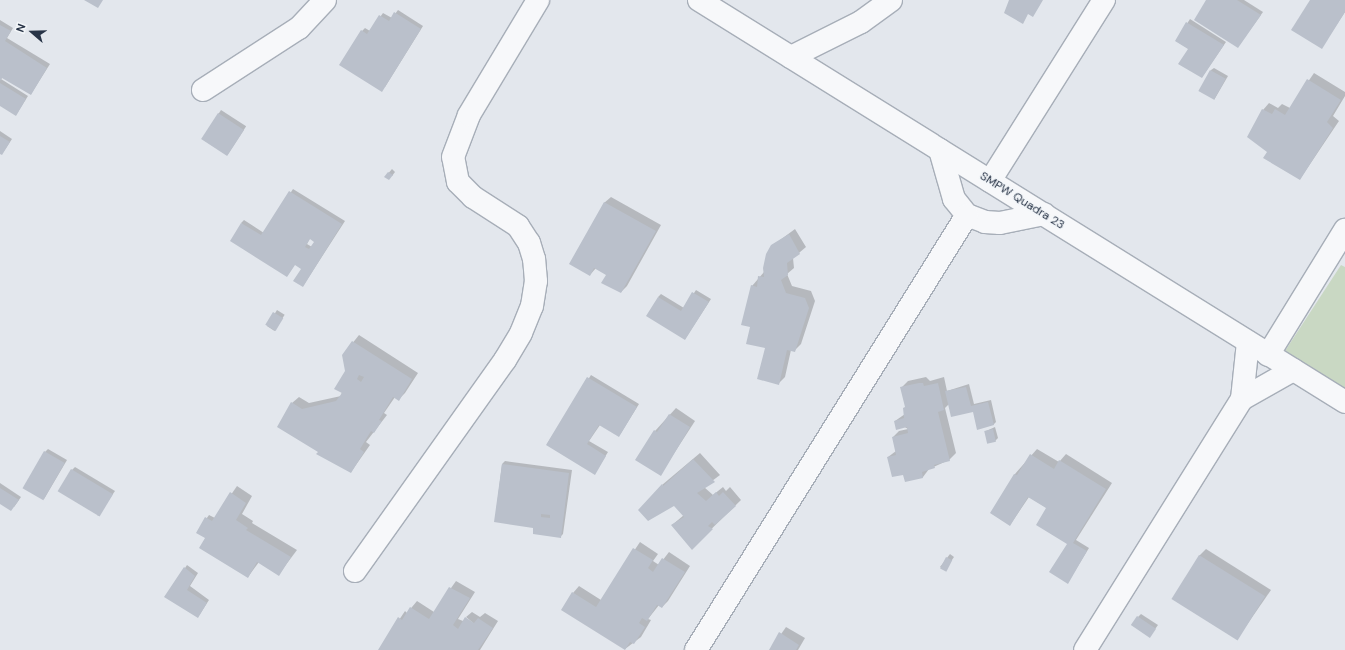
<!DOCTYPE html>
<style>
body{margin:0}
#map{position:relative;width:1345px;height:650px;overflow:hidden;background:#e3e7ed;font-family:"DM Sans",sans-serif}
div>[style]{position:absolute}
[style*='--x']{left:calc(var(--x)*1px);top:calc(var(--y)*1px);width:calc(var(--w)*1px);rotate:calc(var(--a)*1deg)}
.green>*{inset:0;background:#c9d8c3}
.shadow>*{inset:0;background:#0003;transform-origin:0 0}
.building>*{inset:0;background:#bac0cb;transform-origin:0 0}
.roads{filter:drop-shadow(1px 0 #a7aeb8) drop-shadow(-1px 0 #a7aeb8) drop-shadow(0 1px #a7aeb8) drop-shadow(0 -1px #a7aeb8)}
.minor>*{height:22px;margin:-11px;padding:0 11px;transform-origin:11px;border-radius:11px;background:#f7f8fa}
span{translate:-50% -50%;white-space:nowrap;text-align:center;line-height:1.15;-webkit-text-stroke:3px #f3f6f9;paint-order:stroke}
.street-label{font-size:12px;color:#283447}
.north{position:absolute;left:12px;top:12px;width:40px;height:40px;-webkit-text-stroke:3px #f3f6f9;paint-order:stroke;rotate:290deg;font-size:11px;font-weight:700;line-height:16px;text-align:center;color:#283447}
.north::after{content:'';display:block;margin:auto;width:14px;height:18px;background:#283447;clip-path:polygon(50% 0,100% 100%,50% 72%,0 100%)}
</style>
<div id="map">
<div class="green">
<i style="clip-path:polygon(1341px 265px,1345px 267px,1345px 393px,1283px 354px)"></i>
</div>
<div class="shadow">
<i style="clip-path:polygon(1208px 0,1244px 0,1263px 12px,1240px 44px)"></i>
<i style="clip-path:polygon(1310px 0,1345px 0,1345px 12px,1322px 47px)"></i>
<i style="clip-path:polygon(398px 10px,423px 26px,385px 87px,362px 31px,365px 28px,370px 31px,383px 13px,392px 18px)"></i>
<i style="clip-path:polygon(1190px 19px,1226px 42px,1202px 77px,1189px 49px,1176px 41px)"></i>
<i style="clip-path:polygon(0 20px,13px 28px,7px 38px,50px 64px,31px 94px,3px 77px,1px 79px,28px 96px,16px 115px,0 105px)"></i>
<i style="clip-path:polygon(1214px 68px,1228px 76px,1214px 100px,1211px 70px)"></i>
<i style="clip-path:polygon(1314px 73px,1345px 92px,1345px 96px,1333px 116px,1339px 121px,1300px 179px,1268px 151px,1263px 110px,1269px 103px,1278px 108px,1282px 104px,1290px 108px)"></i>
<i style="left:221px;top:110px;width:30px;height:34px;rotate:33deg"></i>
<i style="clip-path:polygon(0 131px,12px 139px,4px 151px,0 153px)"></i>
<i style="clip-path:polygon(392px 169px,395px 172px,392px 176px,386px 176px)"></i>
<i style="clip-path:polygon(evenodd,293px 189px,345px 221px,303px 286px,302px 269px,295px 264px,287px 276px,241px 223px,244px 220px,264px 233px,293px 189px,310px 238px,315px 241px,312px 247px,307px 244px,310px 238px)"></i>
<i style="clip-path:polygon(611px 197px,661px 225px,627px 286px,621px 292px,607px 274px,596px 268px,590px 275px,604px 203px)"></i>
<i style="clip-path:polygon(795px 229px,806px 247px,793px 258px,794px 268px,787px 274px,792px 286px,811px 291px,815px 301px,801px 344px,794px 351px,791px 350px,785px 377px,778px 384px,766px 348px,751px 326px,752px 286px,764px 272px,772px 246px)"></i>
<i style="clip-path:polygon(696px 290px,711px 299px,685px 339px,658px 297px,661px 294px,684px 308px)"></i>
<i style="left:277px;top:310px;width:9px;height:19px;rotate:32deg"></i>
<i style="clip-path:polygon(359px 335px,418px 373px,405px 393px,399px 399px,395px 397px,384px 413px,387px 415px,366px 442px,370px 445px,351px 472px,319px 452px,292px 403px,299px 397px,309px 403px,341px 396px,346px 372px,343px 355px)"></i>
<i style="clip-path:polygon(591px 375px,639px 404px,621px 433px,600px 425px,589px 441px,608px 452px,597px 470px,547px 444px)"></i>
<i style="clip-path:polygon(926px 377px,930px 381px,944px 377px,947px 391px,969px 384px,974px 404px,991px 400px,996px 422px,993px 425px,973px 411px,949px 404px,945px 408px,956px 453px,949px 460px,929px 469px,923px 477px,906px 481px,904px 473px,888px 457px,896px 451px,893px 437px,899px 431px,908px 429px,895px 421px,905px 414px,906px 406px,901px 388px,908px 381px)"></i>
<i style="clip-path:polygon(676px 408px,695px 421px,660px 475px,655px 431px)"></i>
<i style="clip-path:polygon(995px 427px,998px 438px,995px 441px,986px 431px)"></i>
<i style="clip-path:polygon(48px 449px,67px 460px,44px 499px,45px 452px)"></i>
<i style="clip-path:polygon(1037px 449px,1059px 462px,1066px 454px,1112px 483px,1076px 540px,1089px 548px,1070px 579px,1068px 544px,1047px 508px,1029px 497px,1010px 525px,991px 513px,1015px 474px)"></i>
<i style="clip-path:polygon(700px 453px,720px 475px,704px 487px,713px 495px,723px 487px,726px 491px,730px 487px,741px 500px,692px 548px,672px 525px,684px 515px,662px 485px)"></i>
<i style="clip-path:polygon(505px 461px,572px 470px,563px 534px,560px 537px,534px 527px,495px 521px,502px 464px)"></i>
<i style="clip-path:polygon(75px 467px,115px 491px,98px 516px,72px 470px)"></i>
<i style="clip-path:polygon(0 483px,21px 497px,14px 507px,0 503px)"></i>
<i style="clip-path:polygon(237px 486px,252px 496px,242px 514px,253px 521px,252px 523px,297px 550px,279px 574px,259px 562px,248px 577px,209px 534px,197px 532px,209px 515px,215px 518px)"></i>
<i style="clip-path:polygon(640px 542px,658px 554px,653px 561px,659px 565px,669px 552px,690px 566px,668px 601px,662px 607px,659px 605px,648px 619px,651px 620px,641px 637px,625px 649px,573px 593px,579px 586px,601px 600px)"></i>
<i style="clip-path:polygon(1206px 549px,1271px 590px,1237px 639px,1199px 556px)"></i>
<i style="clip-path:polygon(950px 554px,954px 557px,945px 570px,940px 567px)"></i>
<i style="clip-path:polygon(187px 565px,198px 573px,190px 586px,209px 600px,200px 614px,166px 597px)"></i>
<i style="clip-path:polygon(456px 581px,475px 592px,458px 619px,478px 627px,466px 617px,472px 612px,480px 617px,485px 613px,498px 621px,480px 650px,379px 650px,405px 611px,407px 613px,417px 601px,434px 612px)"></i>
<i style="clip-path:polygon(1141px 614px,1158px 625px,1150px 636px,1138px 617px)"></i>
<i style="clip-path:polygon(786px 627px,805px 638px,798px 650px,770px 650px)"></i>
</div>
<div class="building">
<i style="clip-path:polygon(84px 0,103px 0,98px 8px)"></i>
<i style="clip-path:polygon(1009px 0,1043px 0,1033px 17px,1028px 14px,1023px 24px,1004px 13px)"></i>
<i style="clip-path:polygon(1206px 0,1237px 0,1261px 15px,1238px 48px,1194px 20px)"></i>
<i style="clip-path:polygon(1310px 0,1345px 0,1345px 12px,1322px 49px,1291px 30px)"></i>
<i style="clip-path:polygon(394px 12px,421px 29px,382px 92px,339px 65px,361px 30px,367px 34px,379px 15px,389px 21px)"></i>
<i style="clip-path:polygon(1186px 22px,1224px 45px,1202px 78px,1178px 64px,1188px 49px,1175px 41px)"></i>
<i style="clip-path:polygon(0 25px,11px 31px,5px 41px,47px 68px,31px 95px,2px 78px,0 81px)"></i>
<i style="left:1210px;top:70px;width:18px;height:24px;rotate:29deg"></i>
<i style="clip-path:polygon(1307px 79px,1341px 100px,1327px 122px,1333px 128px,1300px 180px,1263px 158px,1267px 152px,1247px 137px,1262px 109px,1272px 114px,1275px 109px,1285px 115px)"></i>
<i style="clip-path:polygon(0 83px,26px 99px,16px 116px,0 106px)"></i>
<i style="left:218px;top:113px;width:31px;height:31px;rotate:33deg"></i>
<i style="clip-path:polygon(0 136px,10px 142px,2px 155px,0 154px)"></i>
<i style="clip-path:polygon(388px 172px,393px 175px,389px 180px,384px 177px)"></i>
<i style="clip-path:polygon(evenodd,289px 191px,342px 224px,303px 287px,293px 281px,301px 269px,295px 265px,287px 277px,230px 241px,241px 223px,261px 235px,289px 191px,310px 239px,314px 242px,309px 249px,305px 247px,310px 239px)"></i>
<i style="clip-path:polygon(604px 202px,656px 231px,621px 293px,601px 283px,606px 275px,594px 268px,590px 276px,569px 264px)"></i>
<i style="clip-path:polygon(789px 234px,800px 254px,787px 263px,788px 275px,781px 280px,786px 293px,805px 298px,809px 308px,795px 352px,787px 350px,779px 385px,757px 379px,765px 348px,746px 344px,750px 327px,741px 325px,751px 285px,757px 287px,758px 276px,764px 277px,763px 268px,766px 254px,771px 245px)"></i>
<i style="clip-path:polygon(692px 292px,709px 302px,685px 340px,646px 316px,658px 297px,681px 311px)"></i>
<i style="left:273px;top:312px;width:12px;height:15px;rotate:31deg"></i>
<i style="clip-path:polygon(evenodd,352px 341px,412px 379px,399px 401px,393px 397px,379px 420px,382px 421px,374px 433px,371px 431px,360px 449px,364px 452px,351px 473px,316px 454px,318px 452px,277px 427px,291px 402px,302px 409px,336px 401px,342px 393px,334px 389px,345px 371px,342px 355px,352px 341px,359px 375px,364px 377px,361px 382px,357px 379px,359px 375px)"></i>
<i style="clip-path:polygon(587px 377px,637px 407px,619px 437px,599px 425px,587px 444px,606px 456px,595px 475px,546px 445px)"></i>
<i style="clip-path:polygon(919px 383px,923px 383px,924px 386px,938px 383px,944px 410px,938px 412px,950px 461px,934px 465px,935px 468px,922px 472px,923px 478px,905px 482px,903px 475px,892px 477px,887px 457px,896px 455px,892px 437px,908px 433px,907px 427px,896px 430px,894px 421px,904px 418px,903px 408px,905px 407px,900px 387px)"></i>
<i style="clip-path:polygon(966px 387px,971px 406px,988px 402px,994px 425px,977px 430px,973px 412px,951px 417px,945px 391px)"></i>
<i style="clip-path:polygon(669px 414px,690px 427px,661px 476px,635px 460px,654px 430px,657px 432px)"></i>
<i style="left:993px;top:429px;width:13px;height:9px;rotate:77deg"></i>
<i style="left:44px;top:451px;width:24px;height:43px;rotate:30deg"></i>
<i style="clip-path:polygon(1030px 454px,1054px 469px,1059px 460px,1106px 489px,1073px 543px,1087px 551px,1068px 584px,1049px 572px,1067px 544px,1036px 525px,1046px 508px,1028px 497px,1010px 526px,990px 513px,1014px 474px,1017px 475px)"></i>
<i style="clip-path:polygon(693px 459px,715px 482px,697px 493px,706px 501px,716px 492px,719px 496px,723px 492px,736px 506px,715px 525px,712px 522px,708px 526px,713px 529px,692px 550px,671px 525px,684px 517px,674px 506px,648px 521px,638px 510px,662px 484px,663px 486px)"></i>
<i style="clip-path:polygon(evenodd,502px 464px,569px 473px,561px 538px,533px 534px,533px 528px,494px 522px,502px 464px,541px 514px,550px 515px,550px 518px,541px 517px,541px 514px)"></i>
<i style="left:71px;top:469px;width:49px;height:26px;rotate:31deg"></i>
<i style="clip-path:polygon(0 488px,19px 500px,11px 511px,0 504px)"></i>
<i style="clip-path:polygon(230px 492px,246px 503px,236px 520px,248px 528px,246px 530px,291px 557px,279px 576px,257px 562px,248px 578px,199px 548px,205px 538px,196px 533px,205px 517px,212px 521px)"></i>
<i style="clip-path:polygon(633px 548px,653px 560px,648px 568px,653px 572px,662px 558px,685px 572px,662px 608px,657px 605px,647px 621px,642px 618px,639px 623px,645px 627px,634px 644px,630px 642px,625px 650px,561px 610px,572px 592px,596px 607px)"></i>
<i style="left:1199px;top:555px;width:78px;height:52px;rotate:32deg"></i>
<i style="left:946px;top:557px;width:7px;height:13px;rotate:27deg"></i>
<i style="clip-path:polygon(184px 567px,195px 576px,187px 590px,207px 603px,198px 618px,164px 597px)"></i>
<i style="clip-path:polygon(449px 587px,470px 598px,453px 625px,458px 629px,465px 617px,474px 623px,478px 618px,493px 628px,478px 650px,378px 650px,398px 617px,402px 620px,410px 607px,429px 619px)"></i>
<i style="left:1137px;top:616px;width:23px;height:11px;rotate:34deg"></i>
<i style="clip-path:polygon(779px 632px,799px 645px,796px 650px,769px 650px)"></i>
</div>
<div class="roads">
<div class="minor">
<i style="--x:699;--y:0;--w:761;--a:31.89"></i>
<i style="--x:791;--y:57;--w:78;--a:-26.6"></i>
<i style="--x:861;--y:22;--w:37;--a:-36"></i>
<i style="--x:203;--y:90;--w:114;--a:-32.9"></i>
<i style="--x:299;--y:28;--w:38;--a:-47"></i>
<i style="--x:940;--y:150;--w:51;--a:74.1"></i>
<i style="--x:954;--y:199;--w:21;--a:51"></i>
<i style="--x:967;--y:215;--w:19;--a:21"></i>
<i style="--x:985;--y:222;--w:15;--a:4"></i>
<i style="--x:1000;--y:223;--w:45;--a:-11.6"></i>
<i style="--x:990;--y:181;--w:214;--a:-57.8"></i>
<i style="--x:1268;--y:355;--w:147;--a:-58.4"></i>
<i style="--x:1242;--y:399;--w:59;--a:-29.6"></i>
<i style="--x:355;--y:571;--w:259;--a:-54.6"></i>
<i style="--x:505;--y:360;--w:31;--a:-59"></i>
<i style="--x:521;--y:333;--w:29;--a:-68"></i>
<i style="--x:532;--y:306;--w:25;--a:-81"></i>
<i style="--x:536;--y:281;--w:22;--a:-95"></i>
<i style="--x:534;--y:259;--w:17;--a:-107"></i>
<i style="--x:529;--y:243;--w:20;--a:-123"></i>
<i style="--x:518;--y:226;--w:54;--a:-147.2"></i>
<i style="--x:473;--y:197;--w:21;--a:-135"></i>
<i style="--x:458;--y:182;--w:25;--a:-101"></i>
<i style="--x:453;--y:157;--w:45;--a:-69.1"></i>
<i style="--x:469;--y:115;--w:134;--a:-59"></i>
<i style="--x:696;--y:650;--w:513;--a:-58.08"></i>
<i style="--x:1085;--y:650;--w:296;--a:-58"></i>
<i style="--x:1242;--y:399;--w:57;--a:-84"></i>
</div>
</div>
<div class="street-label">
<span style="left:1022px;top:201px;rotate:32deg">SMPW Quadra 23</span>
</div>
<div class="north">N</div>
</div>
